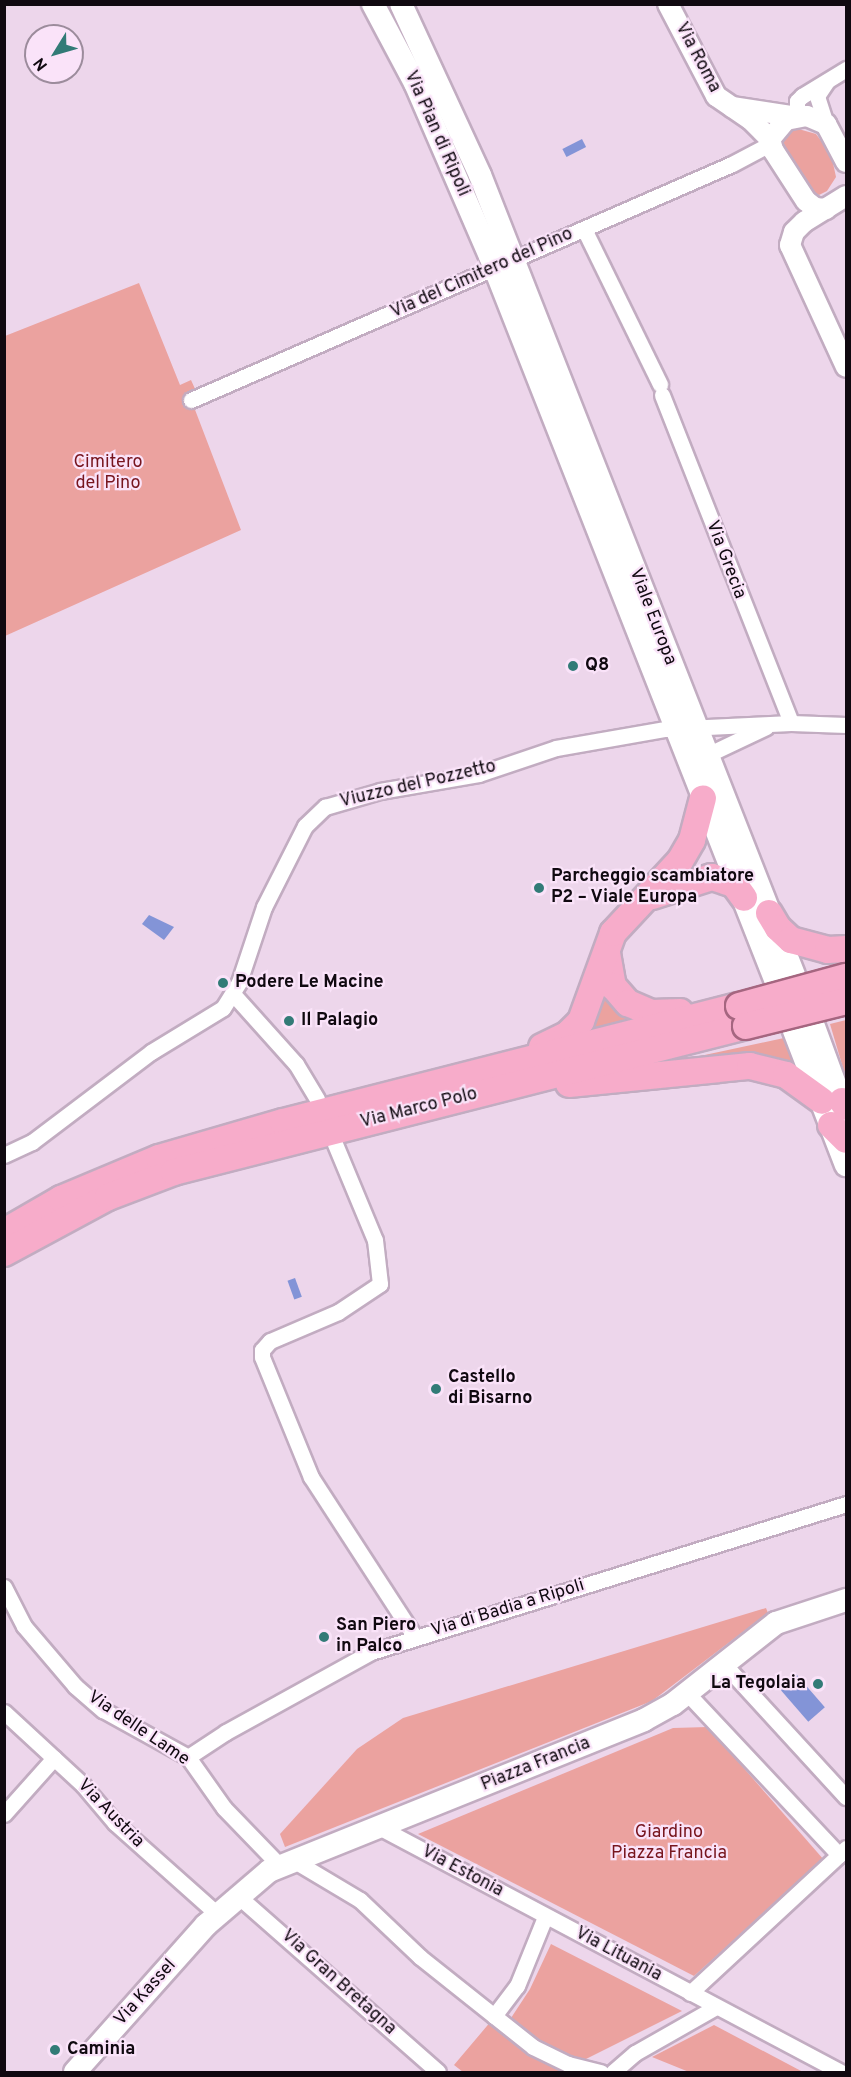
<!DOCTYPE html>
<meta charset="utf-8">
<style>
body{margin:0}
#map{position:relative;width:851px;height:2077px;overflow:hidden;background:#edd6eb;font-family:Overpass,sans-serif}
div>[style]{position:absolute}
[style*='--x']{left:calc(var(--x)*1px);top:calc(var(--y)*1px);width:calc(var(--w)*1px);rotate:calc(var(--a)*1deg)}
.green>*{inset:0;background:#eba29f}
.water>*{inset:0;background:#8394d7;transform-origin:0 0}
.roads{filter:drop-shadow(2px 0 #c2acc1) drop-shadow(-2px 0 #c2acc1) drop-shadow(0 2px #c2acc1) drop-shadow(0 -2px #c2acc1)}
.minor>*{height:15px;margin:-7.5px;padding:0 7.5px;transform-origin:7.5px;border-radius:7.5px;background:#fff}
.tertiary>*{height:20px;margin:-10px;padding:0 10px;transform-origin:10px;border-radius:10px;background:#fff}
.secondary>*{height:22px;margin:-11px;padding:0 11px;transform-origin:11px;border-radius:11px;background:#fff}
.trunk>*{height:26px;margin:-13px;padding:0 13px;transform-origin:13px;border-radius:13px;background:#f7acca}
.bridges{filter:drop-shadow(2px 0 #a56680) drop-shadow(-2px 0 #a56680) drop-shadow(0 2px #a56680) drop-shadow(0 -2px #a56680)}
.trunk-bridge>*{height:26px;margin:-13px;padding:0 13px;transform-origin:13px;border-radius:13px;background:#f7acca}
.dots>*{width:16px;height:16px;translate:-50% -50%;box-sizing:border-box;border:3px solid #fae3f9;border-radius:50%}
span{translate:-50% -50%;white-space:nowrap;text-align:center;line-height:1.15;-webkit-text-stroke:4.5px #fae3f9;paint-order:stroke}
.street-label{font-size:18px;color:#100910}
.park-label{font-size:18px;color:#77151e}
.poi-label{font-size:18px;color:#100910;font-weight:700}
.left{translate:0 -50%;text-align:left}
.right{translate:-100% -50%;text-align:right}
.frame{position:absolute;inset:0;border:6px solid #100910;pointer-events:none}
.north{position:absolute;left:24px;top:24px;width:60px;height:60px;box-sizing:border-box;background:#fae3f9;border:2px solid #9c8c9c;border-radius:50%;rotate:233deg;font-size:16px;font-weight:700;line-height:24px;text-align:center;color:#100910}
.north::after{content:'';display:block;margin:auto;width:21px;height:27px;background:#327b77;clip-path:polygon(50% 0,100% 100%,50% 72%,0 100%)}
</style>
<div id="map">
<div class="green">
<i style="clip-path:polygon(795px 128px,816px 134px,831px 154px,836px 177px,827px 191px,819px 195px,809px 191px,784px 147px,784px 135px)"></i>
<i style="clip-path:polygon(139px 283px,180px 385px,191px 380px,196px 391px,189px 394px,241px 530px,5px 636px,5px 336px)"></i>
<i style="clip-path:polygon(603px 984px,640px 1018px,578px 1037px)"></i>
<i style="clip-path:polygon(846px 1020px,846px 1078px,830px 1024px)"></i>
<i style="clip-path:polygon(784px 1038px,797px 1072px,646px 1066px,686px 1059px)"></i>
<i style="clip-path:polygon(766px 1608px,768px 1613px,652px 1701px,285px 1847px,280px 1834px,357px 1749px,403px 1718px)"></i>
<i style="clip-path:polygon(708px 1727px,824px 1860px,694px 1976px,418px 1834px,673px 1728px)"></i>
<i style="clip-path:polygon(551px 1944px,682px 2011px,560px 2072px,463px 2072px,454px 2065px,492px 2020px,500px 2026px,511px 2018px,530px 1989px)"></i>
<i style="clip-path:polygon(714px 2025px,803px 2072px,689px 2072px,652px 2057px)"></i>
</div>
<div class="water">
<i style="left:582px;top:139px;width:9px;height:22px;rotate:63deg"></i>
<i style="clip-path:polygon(149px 915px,174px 927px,164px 940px,142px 924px)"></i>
<i style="left:295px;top:1278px;width:20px;height:8px;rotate:70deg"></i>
<i style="left:796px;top:1674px;width:44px;height:22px;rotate:49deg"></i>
</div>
<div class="roads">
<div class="minor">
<i style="--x:797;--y:115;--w:14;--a:-90"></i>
<i style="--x:797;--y:101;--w:7;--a:-45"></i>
<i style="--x:802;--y:96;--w:52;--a:-31.5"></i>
<i style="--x:826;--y:124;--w:29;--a:-108"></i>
<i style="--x:817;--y:96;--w:18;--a:-56"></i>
<i style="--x:584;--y:229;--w:173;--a:63.9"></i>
<i style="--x:662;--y:395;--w:352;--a:68.5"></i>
<i style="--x:191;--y:400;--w:590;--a:-23.57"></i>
<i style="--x:732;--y:164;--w:43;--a:-27.8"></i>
<i style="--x:707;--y:755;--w:65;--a:-25.4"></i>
<i style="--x:234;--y:995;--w:93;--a:48.1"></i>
<i style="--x:296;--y:1064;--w:41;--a:59"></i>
<i style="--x:335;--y:1144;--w:104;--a:67.4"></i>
<i style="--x:375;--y:1240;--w:44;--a:83.5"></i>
<i style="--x:380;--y:1284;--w:50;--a:146.3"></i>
<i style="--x:338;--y:1312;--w:74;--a:156.9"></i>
<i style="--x:270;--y:1341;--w:12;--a:132"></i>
<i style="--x:262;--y:1350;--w:7;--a:90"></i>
<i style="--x:262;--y:1357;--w:130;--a:67.8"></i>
<i style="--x:311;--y:1477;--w:191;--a:57"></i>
<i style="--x:4;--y:1155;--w:31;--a:-25"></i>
<i style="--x:32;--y:1142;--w:149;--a:-37.1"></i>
<i style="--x:151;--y:1052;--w:84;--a:-31.4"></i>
<i style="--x:223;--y:1008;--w:31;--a:-58"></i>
<i style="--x:239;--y:982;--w:79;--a:-71.6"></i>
<i style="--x:264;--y:907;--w:91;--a:-63.2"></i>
<i style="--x:305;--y:826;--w:28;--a:-44"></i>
<i style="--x:325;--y:807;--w:57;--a:-16.2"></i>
<i style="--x:380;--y:791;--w:100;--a:-9.7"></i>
<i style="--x:479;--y:774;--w:81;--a:-18.7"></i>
<i style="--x:556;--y:748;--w:111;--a:-9.9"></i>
<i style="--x:665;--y:729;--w:126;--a:-2.7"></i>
<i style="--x:791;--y:723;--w:55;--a:2.1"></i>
<i style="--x:4;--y:1587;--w:44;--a:62.9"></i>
<i style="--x:24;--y:1626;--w:79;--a:49.6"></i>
<i style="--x:75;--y:1686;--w:37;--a:41"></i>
<i style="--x:103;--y:1710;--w:97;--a:28.9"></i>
<i style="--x:188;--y:1757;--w:62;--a:54.8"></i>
<i style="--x:224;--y:1808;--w:79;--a:46"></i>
<i style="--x:723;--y:1663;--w:182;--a:47.5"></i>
<i style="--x:687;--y:1693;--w:222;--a:46.8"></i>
<i style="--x:839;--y:1855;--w:10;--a:-45"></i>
<i style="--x:4;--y:1712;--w:108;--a:42.7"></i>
<i style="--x:83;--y:1785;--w:50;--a:49.9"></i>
<i style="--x:115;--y:1823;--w:137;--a:41.7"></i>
<i style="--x:188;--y:1757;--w:45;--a:-33.3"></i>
<i style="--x:226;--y:1732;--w:166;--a:-28.9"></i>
<i style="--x:371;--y:1652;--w:498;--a:-17.3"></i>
<i style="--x:4;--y:1814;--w:75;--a:-48.2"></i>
<i style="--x:379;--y:1827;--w:523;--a:27.94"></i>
<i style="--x:293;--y:1860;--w:78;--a:30.8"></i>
<i style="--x:360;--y:1900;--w:83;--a:43.5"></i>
<i style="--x:420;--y:1957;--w:144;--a:38.5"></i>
<i style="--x:533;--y:2047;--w:39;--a:26"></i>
<i style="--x:568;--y:2064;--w:34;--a:14"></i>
<i style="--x:238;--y:1896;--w:266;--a:41.3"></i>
<i style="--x:690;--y:1993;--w:203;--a:-42.8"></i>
<i style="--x:494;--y:2016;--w:38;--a:-53"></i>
<i style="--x:517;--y:1986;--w:74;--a:-67.9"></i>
<i style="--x:613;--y:2072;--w:29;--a:-41"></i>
<i style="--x:635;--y:2053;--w:93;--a:-29.6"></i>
</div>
<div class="tertiary">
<i style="--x:668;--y:4;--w:104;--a:62.4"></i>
<i style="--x:716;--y:96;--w:42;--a:34.4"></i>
<i style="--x:751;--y:120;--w:27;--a:45"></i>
<i style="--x:732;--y:107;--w:61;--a:8.5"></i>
<i style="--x:846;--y:196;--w:49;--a:148.2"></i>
<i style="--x:804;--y:222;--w:14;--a:135"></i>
<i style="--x:794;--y:232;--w:14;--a:107"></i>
<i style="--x:790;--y:245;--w:134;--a:65.3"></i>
<i style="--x:826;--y:209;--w:11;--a:-175"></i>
<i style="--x:815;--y:208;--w:11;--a:-142"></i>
<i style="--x:806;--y:201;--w:61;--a:-122.9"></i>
<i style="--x:773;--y:150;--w:11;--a:-105"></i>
<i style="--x:770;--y:139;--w:25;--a:-50"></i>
<i style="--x:786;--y:120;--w:21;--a:-11"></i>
<i style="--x:807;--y:116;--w:21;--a:23"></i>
<i style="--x:826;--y:124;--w:43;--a:62.2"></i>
</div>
<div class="secondary">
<i style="--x:373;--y:4;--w:89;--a:62"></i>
<i style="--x:415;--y:83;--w:189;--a:66.6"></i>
<i style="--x:490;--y:256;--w:777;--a:68.49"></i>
<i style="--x:401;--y:4;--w:188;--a:65.2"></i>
<i style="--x:480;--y:175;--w:859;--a:68.57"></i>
<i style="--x:813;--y:1024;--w:96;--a:69.9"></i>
<i style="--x:793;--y:1028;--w:147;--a:68.9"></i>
<i style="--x:75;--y:2072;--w:197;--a:-48.3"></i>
<i style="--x:206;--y:1925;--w:83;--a:-40.6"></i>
<i style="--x:269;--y:1871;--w:404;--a:-21.9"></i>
<i style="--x:644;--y:1720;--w:33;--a:-29"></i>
<i style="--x:673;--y:1704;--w:131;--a:-38.2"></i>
<i style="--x:776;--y:1623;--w:74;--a:-18.2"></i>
</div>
<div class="trunk">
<i style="--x:652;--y:896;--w:63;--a:-17.6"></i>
<i style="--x:712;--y:877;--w:23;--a:18"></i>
<i style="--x:734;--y:884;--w:17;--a:54"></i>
<i style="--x:769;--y:913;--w:17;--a:59"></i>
<i style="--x:778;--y:928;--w:18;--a:43"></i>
<i style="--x:791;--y:940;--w:38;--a:15"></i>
<i style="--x:828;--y:950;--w:18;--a:-3"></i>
<i style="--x:607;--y:953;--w:34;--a:80"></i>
<i style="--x:613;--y:986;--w:23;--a:49"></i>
<i style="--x:628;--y:1003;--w:26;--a:23"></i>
<i style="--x:652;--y:1013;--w:28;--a:-2"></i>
<i style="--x:542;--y:1047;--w:28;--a:-26"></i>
<i style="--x:567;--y:1035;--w:20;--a:-45"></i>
<i style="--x:581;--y:1021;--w:94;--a:-70"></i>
<i style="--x:613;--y:933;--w:98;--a:-47.1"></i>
<i style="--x:680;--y:861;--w:24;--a:-60"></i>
<i style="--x:692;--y:840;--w:43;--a:-75.3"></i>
<i style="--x:569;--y:1084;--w:182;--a:-5.7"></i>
<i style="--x:750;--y:1066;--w:37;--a:14"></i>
<i style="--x:786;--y:1075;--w:44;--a:35.8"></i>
<i style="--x:842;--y:1101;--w:7;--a:56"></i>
<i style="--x:831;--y:1125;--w:21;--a:45"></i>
<i style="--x:4;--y:1232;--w:66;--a:-30.1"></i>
<i style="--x:61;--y:1199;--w:106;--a:-22.7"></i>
<i style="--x:159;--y:1158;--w:129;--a:-16.2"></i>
<i style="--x:283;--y:1122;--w:471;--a:-14.3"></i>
<i style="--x:4;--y:1253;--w:118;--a:-28.3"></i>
<i style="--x:108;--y:1197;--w:71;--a:-20.7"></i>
<i style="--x:174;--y:1172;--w:590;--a:-14.32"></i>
</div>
</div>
<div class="bridges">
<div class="trunk-bridge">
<i style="--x:739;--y:1006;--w:111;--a:-15.2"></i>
<i style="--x:746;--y:1026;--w:103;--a:-14"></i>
</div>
</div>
<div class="dots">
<i style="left:573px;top:666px;background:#327b77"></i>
<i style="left:539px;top:888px;background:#327b77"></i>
<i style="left:223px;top:983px;background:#327b77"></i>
<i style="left:289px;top:1021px;background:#327b77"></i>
<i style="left:436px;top:1389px;background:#327b77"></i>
<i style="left:324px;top:1637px;background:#327b77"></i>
<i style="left:818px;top:1684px;background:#327b77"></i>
<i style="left:55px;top:2050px;background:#327b77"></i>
</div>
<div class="street-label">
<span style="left:697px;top:58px;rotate:62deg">Via Roma</span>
<span style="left:436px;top:134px;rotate:66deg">Via Pian di Ripoli</span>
<span style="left:482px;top:274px;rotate:-24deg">Via del Cimitero del Pino</span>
<span style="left:725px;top:560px;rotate:69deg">Via Grecia</span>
<span style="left:652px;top:617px;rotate:69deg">Viale Europa</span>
<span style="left:418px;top:785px;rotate:-13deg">Viuzzo del Pozzetto</span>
<span style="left:419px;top:1109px;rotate:-14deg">Via Marco Polo</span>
<span style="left:508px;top:1609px;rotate:-17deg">Via di Badia a Ripoli</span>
<span style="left:138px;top:1729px;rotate:34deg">Via delle Lame</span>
<span style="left:536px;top:1765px;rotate:-22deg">Piazza Francia</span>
<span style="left:110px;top:1814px;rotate:46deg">Via Austria</span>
<span style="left:462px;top:1872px;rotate:28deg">Via Estonia</span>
<span style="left:618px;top:1955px;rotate:28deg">Via Lituania</span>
<span style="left:338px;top:1983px;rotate:42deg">Via Gran Bretagna</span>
<span style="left:146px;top:1993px;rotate:-48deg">Via Kassel</span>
</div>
<div class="park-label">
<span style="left:108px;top:474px">Cimitero<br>del Pino</span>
<span style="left:669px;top:1844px">Giardino<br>Piazza Francia</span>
</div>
<div class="poi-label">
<span class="left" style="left:585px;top:666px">Q8</span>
<span class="left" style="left:551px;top:888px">Parcheggio scambiatore<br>P2 – Viale Europa</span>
<span class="left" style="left:235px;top:983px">Podere Le Macine</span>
<span class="left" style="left:301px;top:1021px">Il Palagio</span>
<span class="left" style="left:448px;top:1389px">Castello<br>di Bisarno</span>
<span class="left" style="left:336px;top:1637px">San Piero<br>in Palco</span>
<span class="right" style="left:806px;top:1684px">La Tegolaia</span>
<span class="left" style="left:67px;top:2050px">Caminia</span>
</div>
<div class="frame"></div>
<div class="north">N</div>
</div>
